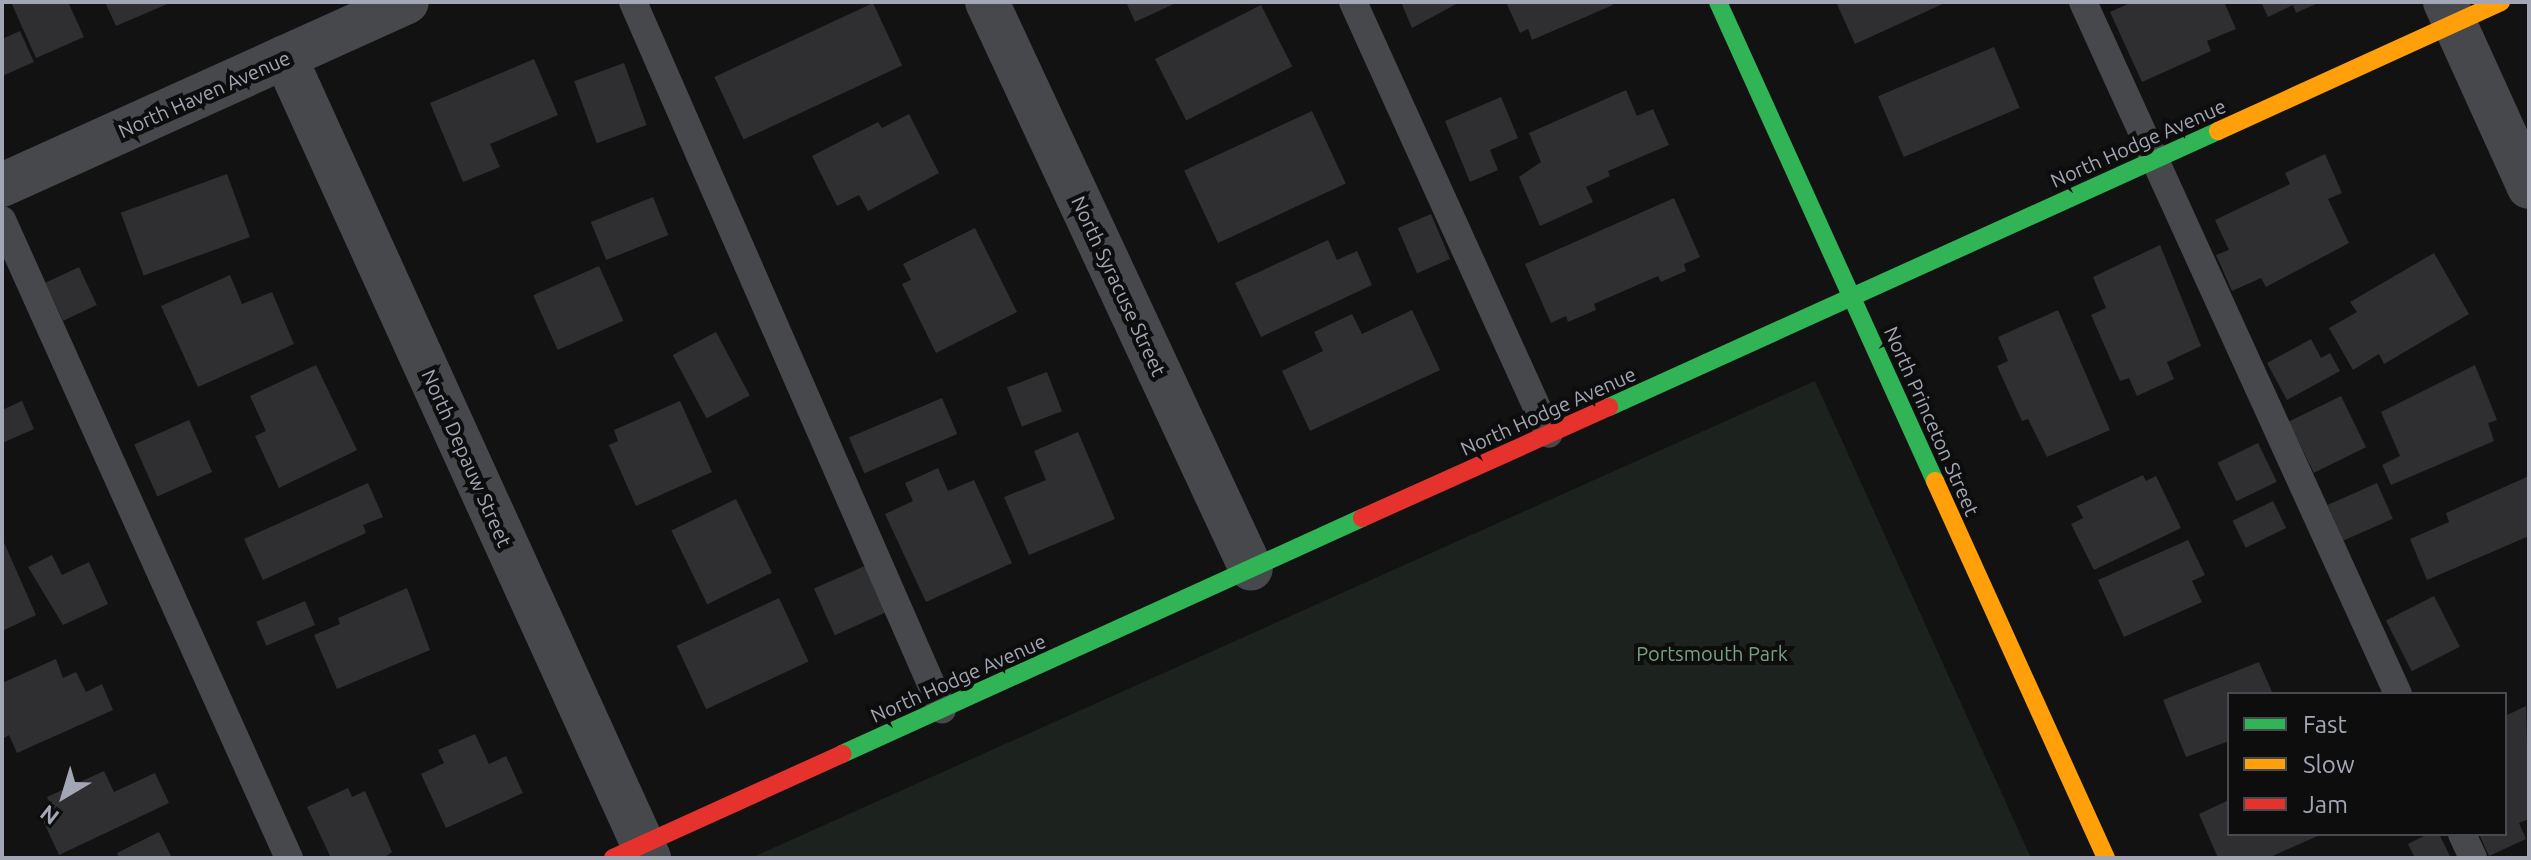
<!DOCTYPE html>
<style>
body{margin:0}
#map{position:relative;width:2531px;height:860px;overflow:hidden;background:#121213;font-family:Ubuntu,sans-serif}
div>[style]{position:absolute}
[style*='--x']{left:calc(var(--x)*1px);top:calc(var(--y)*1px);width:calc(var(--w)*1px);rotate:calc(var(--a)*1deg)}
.green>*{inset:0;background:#1c231e}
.building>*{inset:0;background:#2f2f31;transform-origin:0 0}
.lane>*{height:28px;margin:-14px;padding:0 14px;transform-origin:14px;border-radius:14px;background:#47484b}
.street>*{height:44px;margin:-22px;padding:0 22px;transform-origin:22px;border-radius:22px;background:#47484b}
.fast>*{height:18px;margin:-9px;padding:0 9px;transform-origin:9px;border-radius:9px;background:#30b455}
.slow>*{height:18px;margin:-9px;padding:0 9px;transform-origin:9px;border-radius:9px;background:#ff9f0a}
.jam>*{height:18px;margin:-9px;padding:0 9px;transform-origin:9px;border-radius:9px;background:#e5322d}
span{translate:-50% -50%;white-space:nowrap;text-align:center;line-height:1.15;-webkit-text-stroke:8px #0d0d0e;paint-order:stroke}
.street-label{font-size:20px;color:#a3a6b4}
.park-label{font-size:20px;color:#7a9f82}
.frame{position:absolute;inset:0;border:4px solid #a3a6b4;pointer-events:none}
.legend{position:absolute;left:2227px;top:692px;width:280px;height:144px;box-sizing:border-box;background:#0d0d0e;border:2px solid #494a50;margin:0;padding:10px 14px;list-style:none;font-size:24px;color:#a3a6b4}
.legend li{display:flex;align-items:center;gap:16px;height:40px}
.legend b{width:40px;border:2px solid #494a50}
.north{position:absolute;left:24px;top:756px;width:80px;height:80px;-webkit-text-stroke:6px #0d0d0e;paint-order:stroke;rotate:218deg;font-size:22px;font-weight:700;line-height:32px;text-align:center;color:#a3a6b4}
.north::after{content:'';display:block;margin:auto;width:28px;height:36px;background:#a3a6b4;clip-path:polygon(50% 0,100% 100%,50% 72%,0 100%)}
</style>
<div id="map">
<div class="green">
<i style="clip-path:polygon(1815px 381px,2031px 858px,751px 858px)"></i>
</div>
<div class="building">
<i style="clip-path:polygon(11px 2px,68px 2px,84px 37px,36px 58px)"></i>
<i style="clip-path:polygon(105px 2px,172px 2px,116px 26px)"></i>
<i style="clip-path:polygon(1126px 2px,1178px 2px,1135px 22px)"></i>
<i style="clip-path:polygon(1401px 2px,1460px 2px,1412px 28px)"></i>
<i style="clip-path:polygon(1506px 2px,1611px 2px,1613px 5px,1532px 40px,1528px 29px,1520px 33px)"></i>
<i style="clip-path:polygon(1836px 2px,1947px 2px,1855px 44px)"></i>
<i style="clip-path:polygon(2132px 2px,2224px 2px,2236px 29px,2207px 41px,2211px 51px,2142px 82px,2110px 12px)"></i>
<i style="clip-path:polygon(2261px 2px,2320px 2px,2296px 13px,2293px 5px,2268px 17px)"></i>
<i style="left:873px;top:3px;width:69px;height:175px;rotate:65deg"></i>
<i style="left:1261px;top:5px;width:69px;height:119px;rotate:63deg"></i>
<i style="clip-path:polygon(20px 31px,34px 62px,2px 76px,2px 39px)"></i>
<i style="left:1994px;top:47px;width:66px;height:126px;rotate:67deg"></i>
<i style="clip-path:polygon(534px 59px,558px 115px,490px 144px,500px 167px,463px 182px,430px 103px)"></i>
<i style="left:624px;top:63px;width:66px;height:53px;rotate:70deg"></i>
<i style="clip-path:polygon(1626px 90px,1637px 116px,1653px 109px,1669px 145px,1608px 171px,1610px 176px,1586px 187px,1593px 202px,1540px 226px,1519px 177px,1541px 162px,1529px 133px)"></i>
<i style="clip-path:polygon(1501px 97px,1518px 138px,1490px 150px,1498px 170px,1470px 182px,1445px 121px)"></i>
<i style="left:1312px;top:111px;width:80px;height:141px;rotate:65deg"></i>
<i style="clip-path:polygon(909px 114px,939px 173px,868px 211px,859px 195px,837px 206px,812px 156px,878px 122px,882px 128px)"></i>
<i style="clip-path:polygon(2325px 154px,2342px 193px,2328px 199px,2349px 243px,2266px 287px,2261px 278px,2232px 291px,2216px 255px,2229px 250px,2215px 220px,2290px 184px,2285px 173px)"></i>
<i style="left:227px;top:174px;width:67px;height:113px;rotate:70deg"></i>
<i style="left:653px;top:197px;width:41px;height:67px;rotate:68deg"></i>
<i style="clip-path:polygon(1674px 198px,1700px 257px,1684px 264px,1686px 271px,1661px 282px,1658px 276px,1594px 304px,1596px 310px,1568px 322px,1566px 316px,1551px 323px,1525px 264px)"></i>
<i style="left:1431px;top:214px;width:49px;height:36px;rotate:67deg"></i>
<i style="clip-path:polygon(975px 228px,1017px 312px,936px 353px,902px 284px,911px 280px,903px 264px)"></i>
<i style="clip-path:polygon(1328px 240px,1337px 260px,1357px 251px,1372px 285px,1261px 337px,1235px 283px)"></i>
<i style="clip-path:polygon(2160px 245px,2201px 346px,2167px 362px,2174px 379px,2137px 396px,2129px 378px,2120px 381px,2091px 315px,2106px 308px,2093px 277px)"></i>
<i style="clip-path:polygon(2434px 253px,2469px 314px,2384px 364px,2379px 354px,2353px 370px,2329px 328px,2357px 312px,2350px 302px)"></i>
<i style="left:599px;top:266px;width:60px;height:72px;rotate:66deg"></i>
<i style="left:79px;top:267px;width:42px;height:37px;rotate:65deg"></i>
<i style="clip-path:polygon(230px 275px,242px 304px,272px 292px,294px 344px,198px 387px,161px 306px)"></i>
<i style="clip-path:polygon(1412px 310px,1440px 370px,1310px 431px,1282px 371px,1323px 351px,1314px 332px,1352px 314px,1362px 334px)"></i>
<i style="clip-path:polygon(2058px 310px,2110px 430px,2047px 457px,2028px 419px,2022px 421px,1997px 366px,2008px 361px,1998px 337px)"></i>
<i style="left:716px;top:332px;width:72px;height:49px;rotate:62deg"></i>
<i style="clip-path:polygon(2311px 339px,2321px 358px,2330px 353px,2340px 371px,2287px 400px,2267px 363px)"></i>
<i style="clip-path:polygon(316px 365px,357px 450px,279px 488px,255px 436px,266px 431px,250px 396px)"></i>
<i style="clip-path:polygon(2475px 365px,2497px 420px,2488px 423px,2494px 441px,2391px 485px,2382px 465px,2400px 456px,2381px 412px)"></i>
<i style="left:1047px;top:372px;width:42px;height:43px;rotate:69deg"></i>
<i style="left:2341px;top:396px;width:57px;height:58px;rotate:64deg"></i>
<i style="left:942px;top:398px;width:39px;height:101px;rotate:67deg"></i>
<i style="clip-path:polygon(22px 401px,34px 429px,2px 443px,2px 410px)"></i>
<i style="clip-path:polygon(680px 401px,712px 472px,636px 506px,609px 445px,618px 441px,614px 430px)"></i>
<i style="left:189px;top:420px;width:57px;height:60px;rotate:66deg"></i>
<i style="clip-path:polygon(1078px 432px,1115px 519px,1029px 555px,1004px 497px,1046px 480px,1034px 451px)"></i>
<i style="left:2258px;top:443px;width:43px;height:45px;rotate:64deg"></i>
<i style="clip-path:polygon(938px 468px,948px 491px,974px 480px,1012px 563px,926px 602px,885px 514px,913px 501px,905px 483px)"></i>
<i style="clip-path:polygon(2143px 475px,2146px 481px,2156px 476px,2181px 528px,2094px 570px,2071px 524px,2083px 518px,2077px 506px)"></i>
<i style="clip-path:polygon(2529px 476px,2529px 536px,2427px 580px,2410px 539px,2449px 522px,2446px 513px)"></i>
<i style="clip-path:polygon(368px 483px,383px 517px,363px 525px,366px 533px,263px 580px,244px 539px)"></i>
<i style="left:2377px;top:483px;width:39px;height:54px;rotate:66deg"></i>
<i style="left:736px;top:499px;width:82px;height:72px;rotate:64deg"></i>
<i style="left:2273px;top:501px;width:30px;height:45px;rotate:64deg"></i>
<i style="clip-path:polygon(2px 538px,36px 615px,2px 631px)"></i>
<i style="clip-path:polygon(2188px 540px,2205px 575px,2192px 581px,2202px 602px,2124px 637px,2098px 580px)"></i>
<i style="clip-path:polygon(52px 555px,62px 575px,89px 562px,108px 604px,63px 625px,28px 567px)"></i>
<i style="left:867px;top:565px;width:51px;height:58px;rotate:66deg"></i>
<i style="clip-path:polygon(407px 588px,430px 650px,337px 689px,314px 635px,340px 624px,338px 618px)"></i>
<i style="left:2434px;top:596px;width:57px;height:54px;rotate:63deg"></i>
<i style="left:779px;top:598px;width:70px;height:113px;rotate:65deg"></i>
<i style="left:305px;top:601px;width:26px;height:53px;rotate:67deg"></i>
<i style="clip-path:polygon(56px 659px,63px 678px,76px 672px,86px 692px,102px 684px,113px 710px,17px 753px,9px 735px,2px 739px,2px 683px)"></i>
<i style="clip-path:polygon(2259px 662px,2272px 692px,2229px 694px,2229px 741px,2186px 757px,2163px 700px)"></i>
<i style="clip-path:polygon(2526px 706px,2529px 819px,2519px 823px,2526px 839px,2489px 856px,2479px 834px,2505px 834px,2505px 716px)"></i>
<i style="clip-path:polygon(475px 734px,489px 764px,506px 756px,523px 793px,446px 828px,421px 774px,444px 763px,438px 750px)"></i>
<i style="clip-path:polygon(104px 771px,114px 792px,155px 773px,169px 803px,59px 855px,39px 812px,51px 807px,47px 797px)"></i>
<i style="clip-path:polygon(348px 788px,352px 797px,365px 791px,392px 852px,384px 858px,331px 858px,307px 807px)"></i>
<i style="clip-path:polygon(2229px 800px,2229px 834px,2322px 834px,2268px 858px,2218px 858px,2199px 814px)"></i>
<i style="clip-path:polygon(159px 832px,172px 858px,119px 858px,117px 853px)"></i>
<i style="clip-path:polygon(2428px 834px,2439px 834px,2451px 858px,2415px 858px,2408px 844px)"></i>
</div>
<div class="lane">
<i style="--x:633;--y:2;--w:772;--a:66.39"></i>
<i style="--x:1353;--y:2;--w:474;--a:65.6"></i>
<i style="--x:2083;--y:2;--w:760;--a:65.52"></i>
<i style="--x:2;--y:220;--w:700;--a:65.78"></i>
<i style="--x:2462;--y:834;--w:26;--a:65"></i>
</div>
<div class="street">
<i style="--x:987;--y:2;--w:625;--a:65.03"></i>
<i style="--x:2445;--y:2;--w:203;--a:65.6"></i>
<i style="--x:285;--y:57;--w:880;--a:65.56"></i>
<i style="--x:2;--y:185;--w:444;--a:-24.3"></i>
</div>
<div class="fast">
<i style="--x:1718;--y:2;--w:526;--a:65.63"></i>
<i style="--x:1609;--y:407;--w:669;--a:-24.38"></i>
<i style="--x:842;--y:754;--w:571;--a:-24.41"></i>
</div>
<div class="slow">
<i style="--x:2218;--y:131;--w:311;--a:-24.5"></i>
<i style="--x:1935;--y:481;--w:414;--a:65.6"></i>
</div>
<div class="jam">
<i style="--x:1362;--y:518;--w:271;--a:-24.2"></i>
<i style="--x:613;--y:858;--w:252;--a:-24.4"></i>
</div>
<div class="street-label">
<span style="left:204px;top:94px;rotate:-24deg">North Haven Avenue</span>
<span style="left:2138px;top:143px;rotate:-24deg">North Hodge Avenue</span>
<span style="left:1119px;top:286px;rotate:65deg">North Syracuse Street</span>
<span style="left:1548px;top:411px;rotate:-24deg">North Hodge Avenue</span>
<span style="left:1932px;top:421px;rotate:66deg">North Princeton Street</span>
<span style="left:467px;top:458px;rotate:66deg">North Depauw Street</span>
<span style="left:958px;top:678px;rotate:-24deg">North Hodge Avenue</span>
</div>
<div class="park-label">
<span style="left:1712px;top:653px">Portsmouth Park</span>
</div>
<div class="frame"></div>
<ul class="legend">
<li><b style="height:10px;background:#30b455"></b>Fast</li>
<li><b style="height:10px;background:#ff9f0a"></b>Slow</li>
<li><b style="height:10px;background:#e5322d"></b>Jam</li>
</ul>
<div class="north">N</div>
</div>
